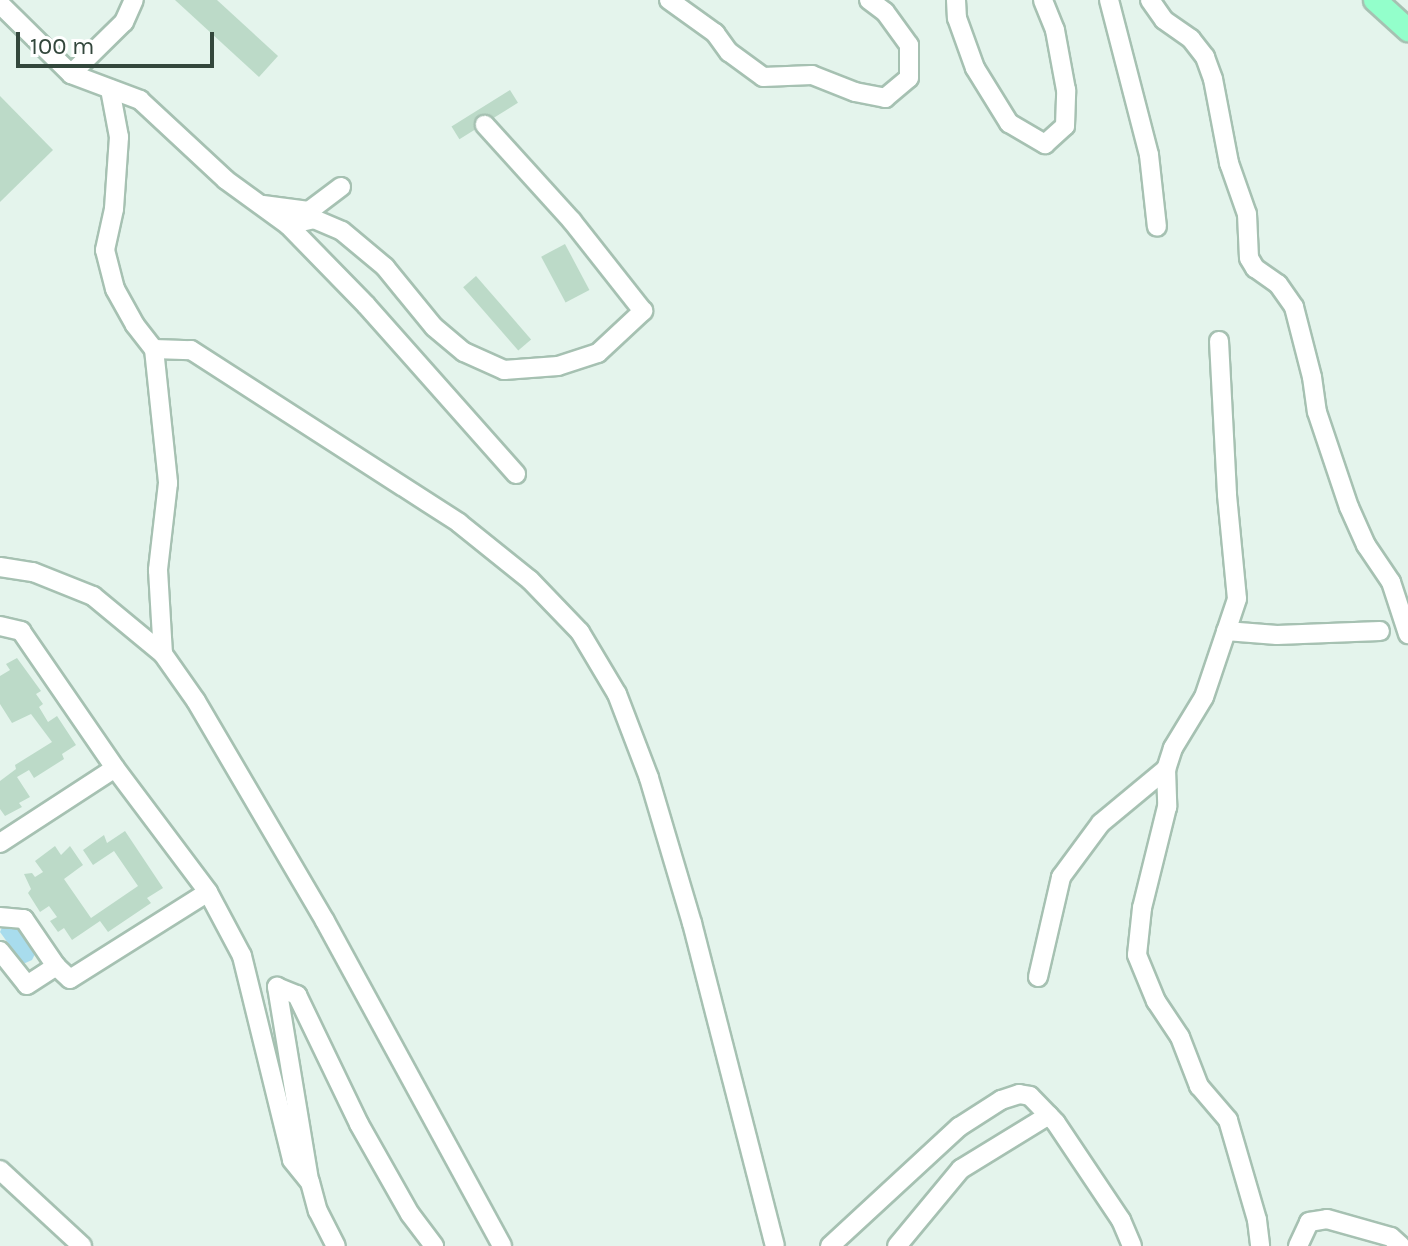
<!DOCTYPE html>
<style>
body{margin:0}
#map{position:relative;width:1408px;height:1246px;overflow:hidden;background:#e4f4ec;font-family:Karla,sans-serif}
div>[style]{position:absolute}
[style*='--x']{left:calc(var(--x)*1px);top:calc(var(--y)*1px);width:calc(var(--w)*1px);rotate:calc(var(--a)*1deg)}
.green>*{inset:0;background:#a8dced}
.building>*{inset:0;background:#bcdac8;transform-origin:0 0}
.roads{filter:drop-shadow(2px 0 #a6c1b2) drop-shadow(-2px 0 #a6c1b2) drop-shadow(0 2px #a6c1b2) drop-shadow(0 -2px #a6c1b2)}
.minor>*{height:18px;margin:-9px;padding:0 9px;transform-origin:9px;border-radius:9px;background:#fff}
.major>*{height:22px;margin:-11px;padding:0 11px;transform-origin:11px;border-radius:11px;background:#93ffcb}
span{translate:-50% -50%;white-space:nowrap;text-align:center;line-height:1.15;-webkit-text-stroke:7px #fff;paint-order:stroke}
.scale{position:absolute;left:16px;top:32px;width:198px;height:36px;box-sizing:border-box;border:4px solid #33473c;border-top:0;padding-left:10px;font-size:24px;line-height:28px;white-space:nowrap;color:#33473c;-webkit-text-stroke:6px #fff;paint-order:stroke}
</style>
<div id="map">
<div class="green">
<i style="clip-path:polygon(3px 925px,19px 925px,36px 952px,32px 960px,23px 964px,0 932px)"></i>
</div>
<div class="building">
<i style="clip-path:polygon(175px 0,217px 0,278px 56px,259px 77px)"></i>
<i style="left:510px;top:90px;width:15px;height:69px;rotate:58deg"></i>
<i style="clip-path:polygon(0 96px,53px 150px,0 202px)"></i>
<i style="left:565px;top:244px;width:52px;height:27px;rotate:62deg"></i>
<i style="left:476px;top:276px;width:84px;height:17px;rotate:49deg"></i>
<i style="clip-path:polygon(17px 658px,41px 691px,36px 694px,43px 704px,39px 707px,48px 722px,57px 716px,76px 745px,62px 754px,64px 759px,34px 778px,29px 770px,17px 777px,30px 797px,19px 803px,22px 807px,5px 816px,0 809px,0 781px,16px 769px,15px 765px,52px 742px,31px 714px,12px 723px,0 704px,0 676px,10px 670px,6px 664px)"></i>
<i style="clip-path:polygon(125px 831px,163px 888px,147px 898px,151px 903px,108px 932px,100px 921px,72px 940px,64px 928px,58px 932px,50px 921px,57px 917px,49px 906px,40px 912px,28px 893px,31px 889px,24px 874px,32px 873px,35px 877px,43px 872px,35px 861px,55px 846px,61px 855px,70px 846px,83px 865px,64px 879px,91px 918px,138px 886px,114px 851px,93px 865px,83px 850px,104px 835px,107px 843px)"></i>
</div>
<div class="roads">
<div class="minor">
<i style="--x:669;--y:0;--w:57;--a:35.7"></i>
<i style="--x:715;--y:33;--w:24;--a:54"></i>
<i style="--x:729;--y:52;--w:42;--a:36.3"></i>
<i style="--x:763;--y:77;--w:49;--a:-2.3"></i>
<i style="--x:812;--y:75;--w:46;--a:21.6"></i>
<i style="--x:855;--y:92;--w:31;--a:11"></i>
<i style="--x:885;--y:98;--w:31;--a:-40"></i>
<i style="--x:909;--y:78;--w:33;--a:-90"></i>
<i style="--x:909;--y:45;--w:41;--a:-126"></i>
<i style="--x:885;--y:12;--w:20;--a:-143"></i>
<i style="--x:956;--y:0;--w:18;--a:87"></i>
<i style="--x:957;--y:18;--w:53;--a:70.2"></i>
<i style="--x:975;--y:68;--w:65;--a:58.3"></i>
<i style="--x:1009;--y:123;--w:42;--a:30.3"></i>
<i style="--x:1045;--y:144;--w:27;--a:-42"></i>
<i style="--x:1065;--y:126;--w:36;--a:-88"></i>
<i style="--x:1066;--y:90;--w:61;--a:-100.4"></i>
<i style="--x:1055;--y:30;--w:32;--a:-112"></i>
<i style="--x:1109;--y:0;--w:160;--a:75.5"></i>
<i style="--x:1149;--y:155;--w:72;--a:83.7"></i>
<i style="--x:1150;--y:0;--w:24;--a:55"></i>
<i style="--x:1164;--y:20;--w:33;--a:35"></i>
<i style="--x:1191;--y:39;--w:23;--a:52"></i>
<i style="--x:1205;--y:57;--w:23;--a:70"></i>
<i style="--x:1213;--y:79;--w:86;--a:79.2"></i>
<i style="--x:1229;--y:163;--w:54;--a:70.6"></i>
<i style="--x:1247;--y:214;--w:44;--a:87.4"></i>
<i style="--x:1249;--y:258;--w:12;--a:59"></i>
<i style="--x:1255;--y:268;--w:28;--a:35"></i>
<i style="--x:1278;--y:284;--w:28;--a:55"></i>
<i style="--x:1294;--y:307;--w:72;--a:75.6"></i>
<i style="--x:1312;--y:377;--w:35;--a:82"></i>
<i style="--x:1317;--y:412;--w:100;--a:71.4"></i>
<i style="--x:1349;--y:507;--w:42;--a:65.9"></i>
<i style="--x:1366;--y:545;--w:45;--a:56"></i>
<i style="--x:1391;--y:582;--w:55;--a:71.9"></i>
<i style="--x:0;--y:4;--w:100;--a:44.6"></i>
<i style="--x:71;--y:74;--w:74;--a:20.6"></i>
<i style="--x:140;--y:100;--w:117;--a:42.9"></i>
<i style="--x:226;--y:180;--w:77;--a:36"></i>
<i style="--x:288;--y:225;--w:112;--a:45.7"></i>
<i style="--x:366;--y:305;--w:226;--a:48.4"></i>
<i style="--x:71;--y:74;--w:74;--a:-44.5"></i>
<i style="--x:124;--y:22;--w:24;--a:-66"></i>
<i style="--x:110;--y:89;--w:49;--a:79.4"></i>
<i style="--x:119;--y:137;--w:72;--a:94"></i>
<i style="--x:114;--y:209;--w:42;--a:102.4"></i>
<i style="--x:105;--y:250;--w:40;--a:75.6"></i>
<i style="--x:115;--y:289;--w:41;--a:60.9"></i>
<i style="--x:135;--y:325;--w:31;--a:52"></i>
<i style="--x:154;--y:349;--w:37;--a:2"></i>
<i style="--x:191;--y:350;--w:319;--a:32.8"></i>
<i style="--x:459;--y:523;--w:91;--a:38.8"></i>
<i style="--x:530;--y:580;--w:72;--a:46.1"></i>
<i style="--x:580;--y:632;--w:72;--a:59.2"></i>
<i style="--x:617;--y:694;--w:90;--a:69.1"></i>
<i style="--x:649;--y:778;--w:151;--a:73.5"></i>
<i style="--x:692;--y:923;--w:333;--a:75.6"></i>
<i style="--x:263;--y:205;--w:46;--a:7.4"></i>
<i style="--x:309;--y:211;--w:40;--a:-37"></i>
<i style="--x:288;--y:225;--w:27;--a:-13"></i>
<i style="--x:314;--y:219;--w:30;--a:23"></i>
<i style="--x:342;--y:231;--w:56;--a:39.9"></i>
<i style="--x:385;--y:267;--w:77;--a:50.8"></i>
<i style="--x:434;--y:327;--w:39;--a:40"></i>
<i style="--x:464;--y:352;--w:44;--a:24.2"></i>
<i style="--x:504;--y:370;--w:54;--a:-4.2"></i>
<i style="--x:558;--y:366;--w:42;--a:-18"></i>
<i style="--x:598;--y:353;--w:62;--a:-43"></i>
<i style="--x:643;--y:311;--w:115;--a:-128.3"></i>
<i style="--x:572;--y:221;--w:130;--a:-132.2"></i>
<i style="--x:1219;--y:341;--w:154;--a:87"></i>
<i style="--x:1227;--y:495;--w:104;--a:84.5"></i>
<i style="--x:1237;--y:599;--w:103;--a:108.6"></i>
<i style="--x:1204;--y:697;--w:60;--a:121.3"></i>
<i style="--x:1173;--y:748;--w:22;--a:108"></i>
<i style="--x:1166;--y:769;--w:38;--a:88"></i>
<i style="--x:1167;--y:807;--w:104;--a:103.9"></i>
<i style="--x:1142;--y:908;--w:47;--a:96.1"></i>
<i style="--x:1137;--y:955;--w:50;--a:67.6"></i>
<i style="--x:1156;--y:1001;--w:43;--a:56.3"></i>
<i style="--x:1180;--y:1037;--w:53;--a:68.8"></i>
<i style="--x:1199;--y:1086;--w:45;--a:49.5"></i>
<i style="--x:1228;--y:1120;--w:104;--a:73.8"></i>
<i style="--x:1257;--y:1220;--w:26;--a:83"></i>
<i style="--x:154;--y:349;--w:135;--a:84"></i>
<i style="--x:168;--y:483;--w:88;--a:96.6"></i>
<i style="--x:158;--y:570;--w:84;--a:86.6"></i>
<i style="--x:0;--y:567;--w:33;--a:9"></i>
<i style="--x:33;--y:572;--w:65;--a:21.8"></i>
<i style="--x:93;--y:596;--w:91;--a:39.6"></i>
<i style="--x:163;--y:654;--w:57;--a:54.9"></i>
<i style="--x:196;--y:701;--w:255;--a:59.6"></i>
<i style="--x:325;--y:921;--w:370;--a:61.4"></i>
<i style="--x:0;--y:626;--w:22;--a:13"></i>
<i style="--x:21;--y:631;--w:166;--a:55.5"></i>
<i style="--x:115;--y:768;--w:155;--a:53.1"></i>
<i style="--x:208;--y:892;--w:72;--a:62"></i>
<i style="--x:242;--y:956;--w:210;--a:76.2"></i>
<i style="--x:292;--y:1160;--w:28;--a:51"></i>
<i style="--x:310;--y:1182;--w:30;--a:75"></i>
<i style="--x:318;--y:1211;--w:39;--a:63"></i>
<i style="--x:1226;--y:631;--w:51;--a:4.5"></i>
<i style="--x:1277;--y:635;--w:103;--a:-2.2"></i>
<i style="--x:0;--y:843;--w:137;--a:-33.1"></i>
<i style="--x:0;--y:917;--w:24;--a:5"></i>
<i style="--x:24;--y:919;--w:57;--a:55.8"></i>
<i style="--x:56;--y:966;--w:19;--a:43"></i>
<i style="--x:70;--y:979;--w:163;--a:-32.2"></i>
<i style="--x:0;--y:951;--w:43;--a:51.5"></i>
<i style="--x:27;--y:985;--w:35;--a:-33"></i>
<i style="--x:1038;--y:977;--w:103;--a:-77"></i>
<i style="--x:1061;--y:877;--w:67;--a:-53.5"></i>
<i style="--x:1101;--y:823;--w:85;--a:-39.7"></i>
<i style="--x:0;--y:1170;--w:112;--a:42.8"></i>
<i style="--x:309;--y:1180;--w:196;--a:-99.4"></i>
<i style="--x:277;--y:987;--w:22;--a:22"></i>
<i style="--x:297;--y:995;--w:143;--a:64.3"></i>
<i style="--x:359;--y:1124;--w:103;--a:60.5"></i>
<i style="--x:410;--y:1214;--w:40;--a:53"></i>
<i style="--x:830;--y:1246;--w:176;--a:-42.7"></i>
<i style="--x:959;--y:1127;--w:50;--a:-32.7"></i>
<i style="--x:1001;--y:1100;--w:19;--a:-18"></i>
<i style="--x:1019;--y:1094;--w:11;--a:10"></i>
<i style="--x:1030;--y:1096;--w:37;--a:46"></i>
<i style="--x:1056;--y:1123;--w:117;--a:56.2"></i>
<i style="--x:1121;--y:1220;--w:28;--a:67"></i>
<i style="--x:897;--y:1246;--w:100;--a:-50.3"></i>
<i style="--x:961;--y:1169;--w:103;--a:-31.5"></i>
<i style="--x:1298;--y:1246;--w:26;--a:-65"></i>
<i style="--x:1309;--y:1222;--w:18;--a:-9"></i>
<i style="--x:1327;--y:1219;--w:66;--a:15.7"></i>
<i style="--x:1391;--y:1237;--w:13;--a:42"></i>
</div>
<div class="major">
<i style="--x:1375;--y:0;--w:45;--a:42.3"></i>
</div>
</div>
<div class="scale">100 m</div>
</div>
